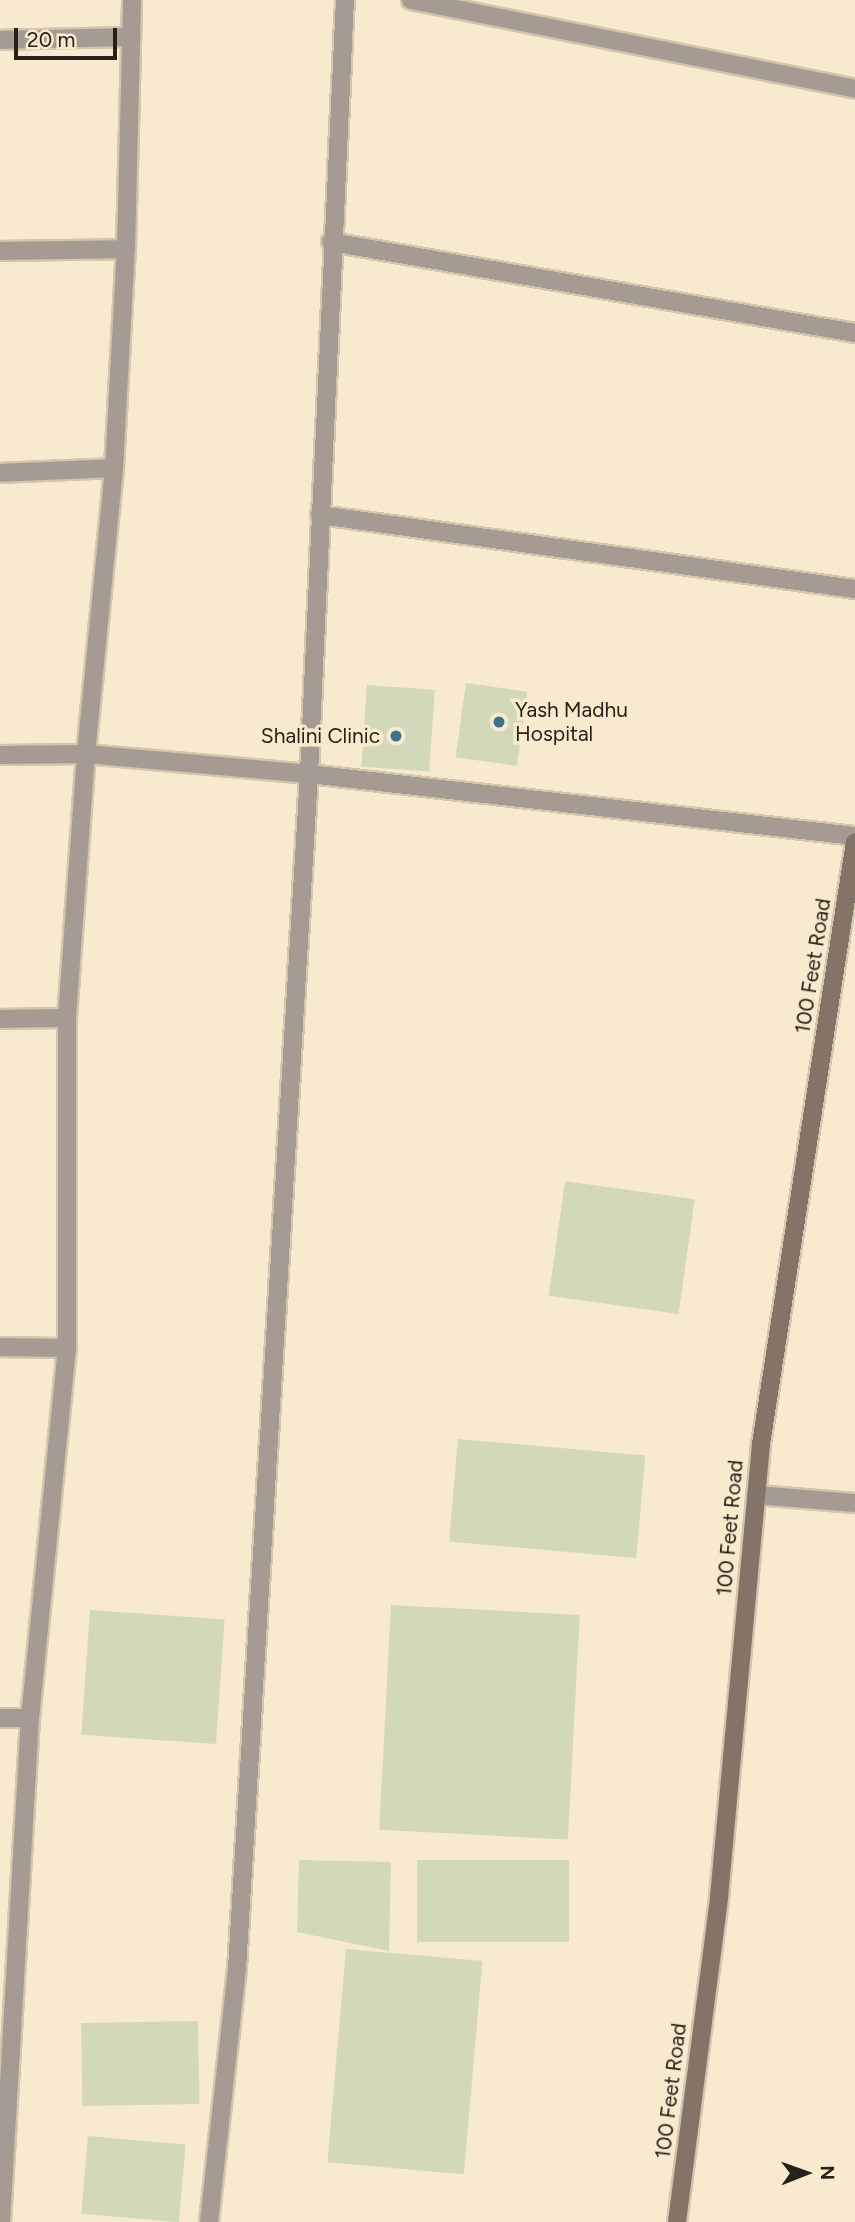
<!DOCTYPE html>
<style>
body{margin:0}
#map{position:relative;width:855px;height:2222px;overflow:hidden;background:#f8eace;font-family:Figtree,sans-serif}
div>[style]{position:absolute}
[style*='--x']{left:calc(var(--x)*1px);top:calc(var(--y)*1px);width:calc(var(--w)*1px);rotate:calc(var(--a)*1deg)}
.building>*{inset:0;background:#d3d8ba;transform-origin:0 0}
.roads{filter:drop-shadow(2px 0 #d2c6ad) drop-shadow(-2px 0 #d2c6ad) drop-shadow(0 2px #d2c6ad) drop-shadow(0 -2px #d2c6ad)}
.minor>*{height:18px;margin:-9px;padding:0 9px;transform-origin:9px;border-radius:9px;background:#a69b93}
.secondary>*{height:18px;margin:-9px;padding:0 9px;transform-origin:9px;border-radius:9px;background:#847468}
.dots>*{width:19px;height:19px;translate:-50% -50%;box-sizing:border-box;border:4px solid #f8eace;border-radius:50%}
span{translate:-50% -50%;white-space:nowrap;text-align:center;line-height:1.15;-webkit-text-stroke:7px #f8eace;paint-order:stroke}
.poi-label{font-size:21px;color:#272218}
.left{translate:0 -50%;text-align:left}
.right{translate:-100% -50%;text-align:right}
.street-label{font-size:21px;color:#272218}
.north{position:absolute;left:771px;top:2138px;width:70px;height:70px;-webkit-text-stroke:5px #f8eace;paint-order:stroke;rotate:89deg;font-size:19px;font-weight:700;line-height:28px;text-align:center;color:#272218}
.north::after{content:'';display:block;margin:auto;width:24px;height:32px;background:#272218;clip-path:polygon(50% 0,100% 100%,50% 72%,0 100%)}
.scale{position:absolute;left:14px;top:28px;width:103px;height:32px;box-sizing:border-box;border:4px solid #272218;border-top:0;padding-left:9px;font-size:21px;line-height:24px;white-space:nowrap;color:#272218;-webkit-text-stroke:5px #f8eace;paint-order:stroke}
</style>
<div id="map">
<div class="building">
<i style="left:466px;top:683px;width:62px;height:75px;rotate:8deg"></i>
<i style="left:367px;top:685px;width:68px;height:82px;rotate:4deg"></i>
<i style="left:565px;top:1181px;width:131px;height:116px;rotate:8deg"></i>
<i style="left:458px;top:1439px;width:188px;height:103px;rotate:5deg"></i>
<i style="left:391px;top:1605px;width:189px;height:225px;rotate:3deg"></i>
<i style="left:90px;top:1610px;width:135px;height:125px;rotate:4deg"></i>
<i style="clip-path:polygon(299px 1860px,391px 1862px,389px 1951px,297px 1932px)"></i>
<i style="left:417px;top:1860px;width:152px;height:82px"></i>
<i style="left:346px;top:1949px;width:137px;height:214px;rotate:5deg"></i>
<i style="left:198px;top:2021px;width:83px;height:117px;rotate:89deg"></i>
<i style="left:88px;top:2136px;width:98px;height:78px;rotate:5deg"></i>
</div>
<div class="roads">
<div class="minor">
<i style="--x:411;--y:0;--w:453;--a:11.3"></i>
<i style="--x:0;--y:40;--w:131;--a:-1.3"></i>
<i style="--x:331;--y:242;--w:532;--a:9.85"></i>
<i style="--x:0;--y:251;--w:126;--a:-0.9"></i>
<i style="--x:0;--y:473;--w:114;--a:-2.5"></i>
<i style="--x:320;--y:515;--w:540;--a:7.88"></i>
<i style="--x:0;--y:755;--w:86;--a:-0.7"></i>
<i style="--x:86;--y:754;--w:224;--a:5.1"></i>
<i style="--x:309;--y:774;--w:550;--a:6.48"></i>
<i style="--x:0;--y:1019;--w:67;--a:-0.9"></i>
<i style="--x:0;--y:1347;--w:67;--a:0.9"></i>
<i style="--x:756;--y:1495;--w:99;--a:4.6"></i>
<i style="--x:0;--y:1718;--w:30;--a:0"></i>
<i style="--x:1;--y:2222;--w:505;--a:-86.71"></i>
<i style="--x:30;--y:1718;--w:372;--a:-84.3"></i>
<i style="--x:67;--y:1348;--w:330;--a:-90"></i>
<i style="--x:67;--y:1018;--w:265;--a:-85.9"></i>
<i style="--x:86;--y:754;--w:287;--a:-84.4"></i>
<i style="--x:114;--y:468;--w:219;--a:-86.9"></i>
<i style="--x:126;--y:249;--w:249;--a:-88.6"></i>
<i style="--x:209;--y:2222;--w:255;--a:-83.7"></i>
<i style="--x:237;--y:1969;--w:1197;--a:-86.55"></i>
<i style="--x:309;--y:774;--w:775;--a:-87.34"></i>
</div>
<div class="secondary">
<i style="--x:677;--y:2222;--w:328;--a:-82.6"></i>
<i style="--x:719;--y:1897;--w:455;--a:-84.7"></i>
<i style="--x:761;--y:1444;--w:609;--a:-81.13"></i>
</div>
</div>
<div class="dots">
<i style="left:499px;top:722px;background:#39738c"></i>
<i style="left:396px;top:736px;background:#39738c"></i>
</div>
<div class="poi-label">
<span class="left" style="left:515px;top:722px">Yash Madhu<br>Hospital</span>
<span class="right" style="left:380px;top:736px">Shalini Clinic</span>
</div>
<div class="street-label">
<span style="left:813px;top:966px;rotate:-81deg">100 Feet Road</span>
<span style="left:730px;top:1528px;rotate:-85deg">100 Feet Road</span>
<span style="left:671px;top:2091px;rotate:-83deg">100 Feet Road</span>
</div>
<div class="north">N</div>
<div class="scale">20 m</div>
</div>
